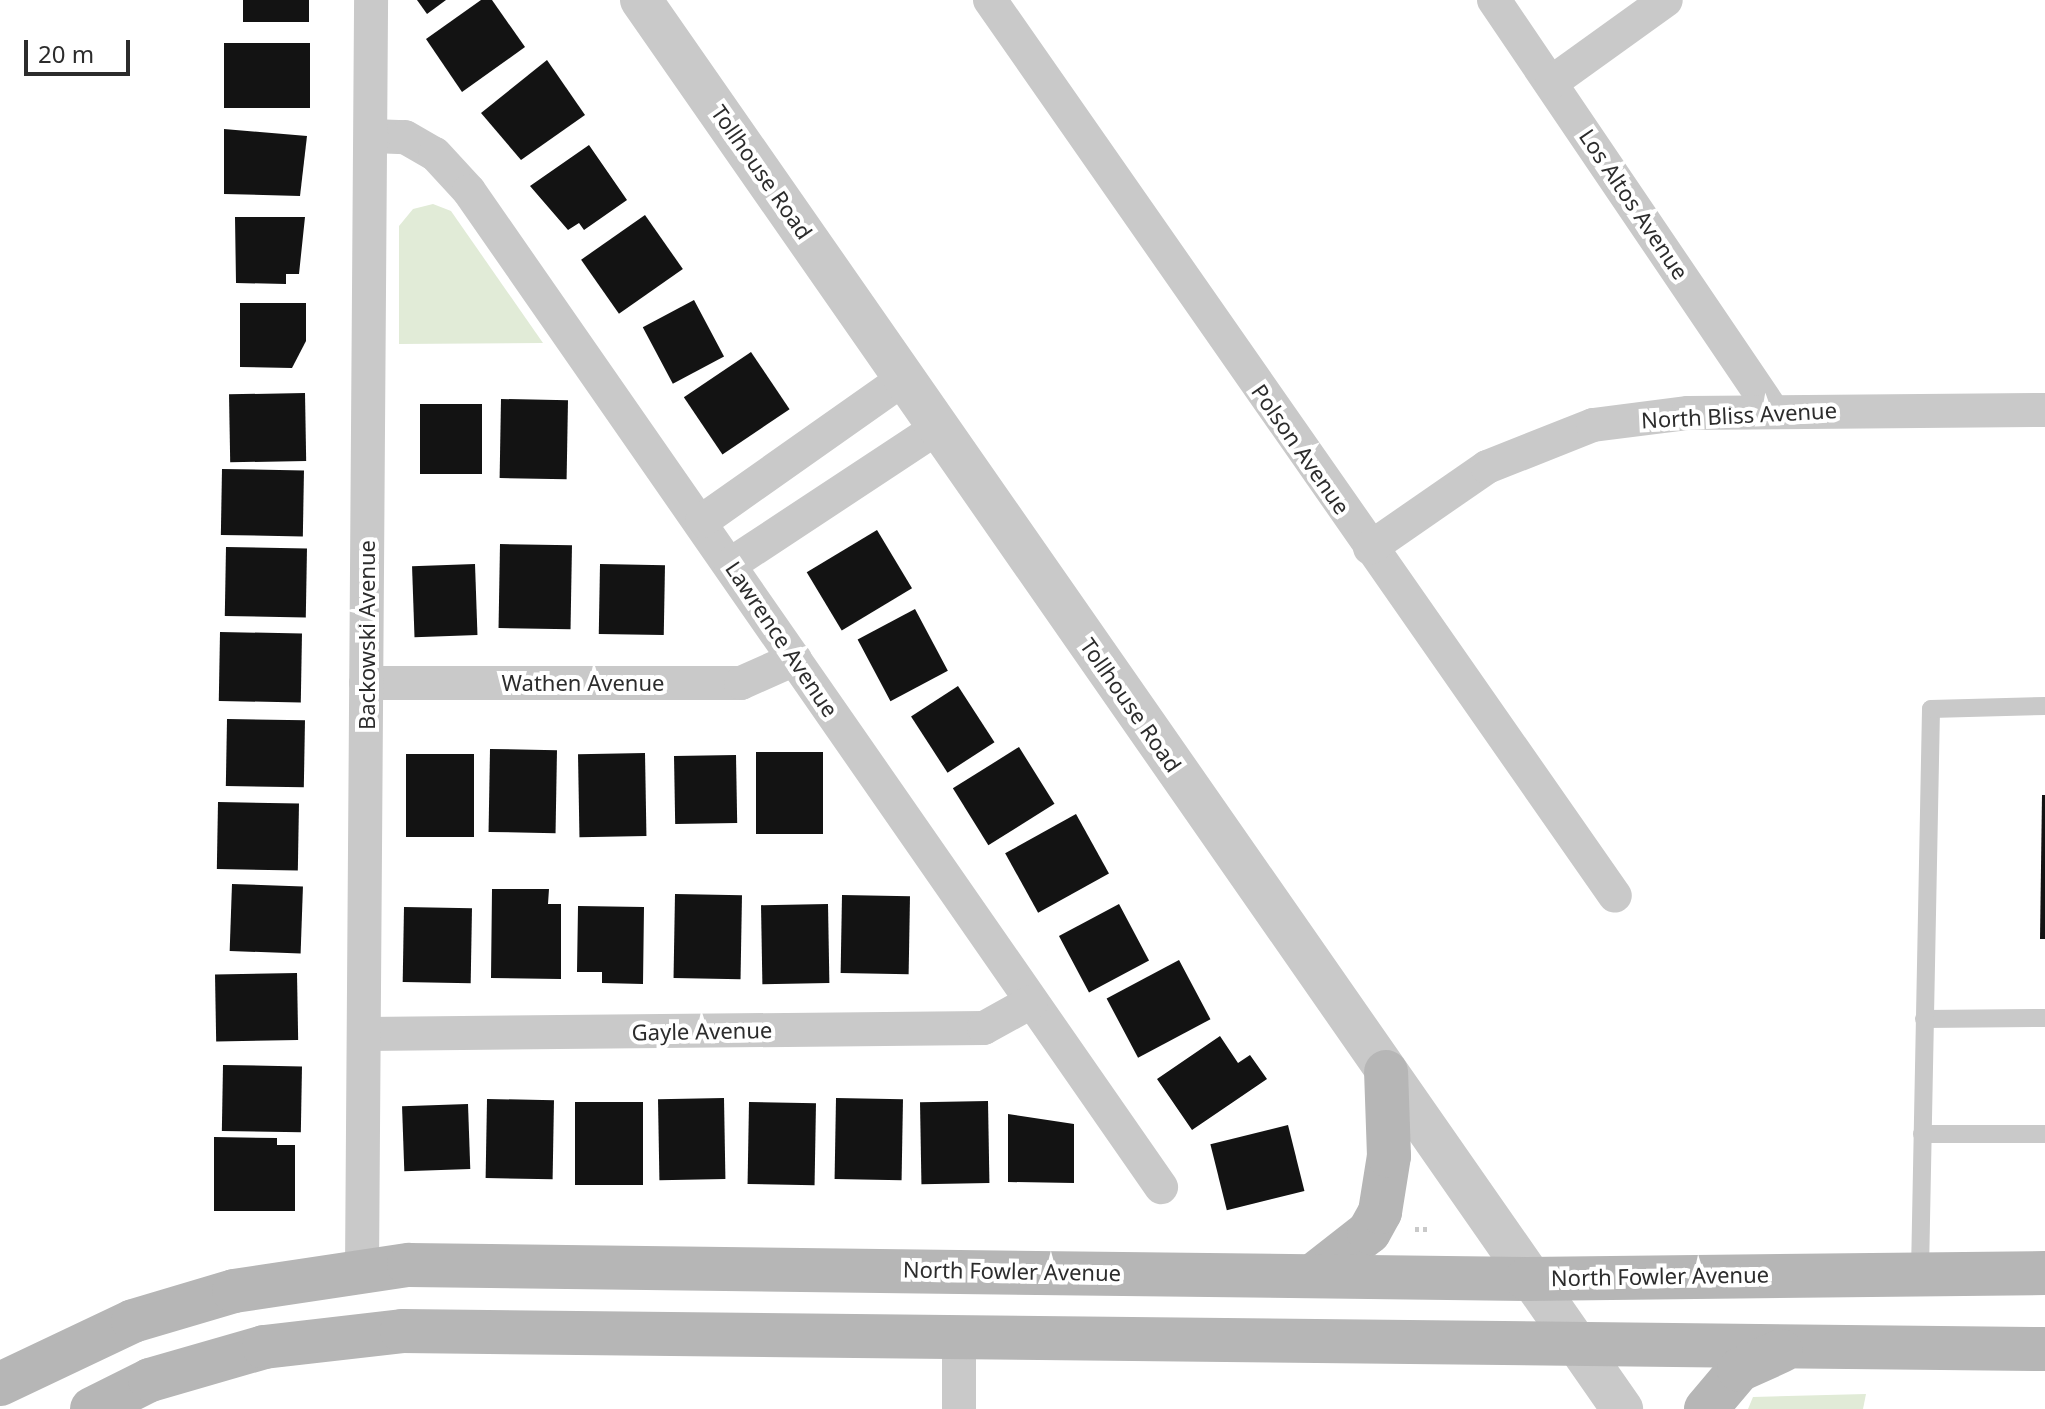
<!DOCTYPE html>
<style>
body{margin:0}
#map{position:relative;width:2045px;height:1409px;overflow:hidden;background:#fff;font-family:"Noto Sans",sans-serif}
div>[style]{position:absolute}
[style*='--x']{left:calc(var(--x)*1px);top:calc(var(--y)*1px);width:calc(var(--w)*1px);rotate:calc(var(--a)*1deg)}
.green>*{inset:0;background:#e1ebd7}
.building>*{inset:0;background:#131313;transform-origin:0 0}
.path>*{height:5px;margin-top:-2.5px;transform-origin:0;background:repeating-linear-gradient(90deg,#c9c9c9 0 4px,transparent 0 8px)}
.service>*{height:18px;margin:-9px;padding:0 9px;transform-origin:9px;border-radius:9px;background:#c9c9c9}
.minor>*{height:34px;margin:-17px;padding:0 17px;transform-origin:17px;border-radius:17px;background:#c9c9c9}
.tertiary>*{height:42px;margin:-21px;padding:0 21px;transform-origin:21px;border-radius:21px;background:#c9c9c9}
.secondary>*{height:44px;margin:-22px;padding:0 22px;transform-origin:22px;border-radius:22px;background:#b6b6b6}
span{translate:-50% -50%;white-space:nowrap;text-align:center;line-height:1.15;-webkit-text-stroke:8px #fff;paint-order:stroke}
.street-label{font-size:22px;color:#2c2c2c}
.scale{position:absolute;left:24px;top:40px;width:106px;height:36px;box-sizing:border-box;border:4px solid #2c2c2c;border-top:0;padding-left:10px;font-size:24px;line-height:28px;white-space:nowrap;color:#2c2c2c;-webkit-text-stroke:6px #fff;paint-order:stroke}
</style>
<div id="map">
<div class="green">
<i style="clip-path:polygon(433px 204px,451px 211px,543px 343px,399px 344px,399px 226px,413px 209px)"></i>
<i style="clip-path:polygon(1866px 1394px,1863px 1409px,1748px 1409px,1753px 1397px)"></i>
</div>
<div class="building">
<i style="left:243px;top:0;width:66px;height:22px"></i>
<i style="clip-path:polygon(417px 0,446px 0,427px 14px)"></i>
<i style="clip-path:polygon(481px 0,492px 0,525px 47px,462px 92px,426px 39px)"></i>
<i style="left:224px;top:43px;width:86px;height:65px"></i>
<i style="clip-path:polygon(547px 60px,585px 115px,521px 160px,481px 113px)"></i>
<i style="clip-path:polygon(224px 129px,307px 136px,300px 196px,224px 194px)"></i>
<i style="clip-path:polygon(589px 145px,627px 200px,584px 230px,579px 223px,568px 230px,530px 186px)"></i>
<i style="left:645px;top:215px;width:66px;height:78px;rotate:55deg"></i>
<i style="clip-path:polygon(235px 217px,305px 217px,299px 274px,286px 274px,286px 284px,236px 283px)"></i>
<i style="left:694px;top:300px;width:64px;height:58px;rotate:62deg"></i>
<i style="clip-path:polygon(240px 303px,306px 303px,306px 341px,292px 368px,240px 367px)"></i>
<i style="left:751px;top:352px;width:69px;height:81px;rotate:56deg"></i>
<i style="left:305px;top:393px;width:68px;height:76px;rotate:89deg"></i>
<i style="left:501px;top:399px;width:67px;height:79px;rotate:1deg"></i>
<i style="left:482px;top:404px;width:70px;height:62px;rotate:90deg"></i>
<i style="left:222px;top:469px;width:82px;height:66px;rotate:1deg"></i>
<i style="left:877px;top:530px;width:68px;height:82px;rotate:59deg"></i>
<i style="left:500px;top:544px;width:72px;height:84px;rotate:1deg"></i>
<i style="left:226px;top:547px;width:81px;height:69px;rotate:1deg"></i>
<i style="left:475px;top:564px;width:71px;height:63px;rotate:88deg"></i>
<i style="left:600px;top:564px;width:65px;height:70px;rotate:1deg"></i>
<i style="left:915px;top:609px;width:70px;height:65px;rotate:62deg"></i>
<i style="left:220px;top:632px;width:82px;height:69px;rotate:1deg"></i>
<i style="left:958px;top:686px;width:67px;height:56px;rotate:57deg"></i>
<i style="left:227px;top:719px;width:78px;height:67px;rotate:1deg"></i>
<i style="left:1019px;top:747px;width:67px;height:78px;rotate:58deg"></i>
<i style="left:490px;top:749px;width:67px;height:83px;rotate:1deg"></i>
<i style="left:823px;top:752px;width:82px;height:67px;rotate:90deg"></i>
<i style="left:645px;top:753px;width:83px;height:67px;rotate:89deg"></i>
<i style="left:406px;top:754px;width:68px;height:83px"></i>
<i style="left:736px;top:755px;width:68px;height:62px;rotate:89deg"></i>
<i style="clip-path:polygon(2042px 795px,2045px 795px,2045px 939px,2040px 939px)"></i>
<i style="left:218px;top:802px;width:81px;height:67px;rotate:1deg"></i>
<i style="left:1076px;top:814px;width:68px;height:81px;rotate:61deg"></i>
<i style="left:232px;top:884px;width:71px;height:67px;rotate:2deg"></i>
<i style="clip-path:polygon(492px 889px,549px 889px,548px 904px,561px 904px,561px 979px,491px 978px)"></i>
<i style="left:675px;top:894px;width:67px;height:84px;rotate:1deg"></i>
<i style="left:842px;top:895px;width:68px;height:78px;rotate:1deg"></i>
<i style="left:828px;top:904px;width:79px;height:67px;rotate:89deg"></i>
<i style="left:1119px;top:904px;width:64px;height:68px;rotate:62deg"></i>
<i style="clip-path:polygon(578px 906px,644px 907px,643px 984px,602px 983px,602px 972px,577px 972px)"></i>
<i style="left:404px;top:907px;width:68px;height:75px;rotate:1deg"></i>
<i style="left:1179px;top:960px;width:67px;height:82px;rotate:62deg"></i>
<i style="left:297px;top:973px;width:67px;height:82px;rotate:89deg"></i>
<i style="clip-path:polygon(1220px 1036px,1238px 1063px,1250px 1055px,1267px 1079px,1192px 1130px,1157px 1079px)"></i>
<i style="left:223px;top:1065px;width:79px;height:66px;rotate:1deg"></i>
<i style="left:724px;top:1098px;width:81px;height:66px;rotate:89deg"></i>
<i style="left:836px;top:1098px;width:67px;height:81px;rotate:1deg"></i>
<i style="left:487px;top:1099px;width:67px;height:79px;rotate:1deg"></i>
<i style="left:988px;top:1101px;width:82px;height:68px;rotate:89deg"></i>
<i style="left:643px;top:1102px;width:83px;height:68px;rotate:90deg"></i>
<i style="left:749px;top:1102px;width:67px;height:82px;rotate:1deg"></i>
<i style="left:468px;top:1104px;width:65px;height:66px;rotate:88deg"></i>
<i style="clip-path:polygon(1008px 1114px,1074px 1124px,1074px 1183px,1008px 1182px)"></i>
<i style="left:1288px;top:1125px;width:68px;height:80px;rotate:76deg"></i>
<i style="clip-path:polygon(214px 1137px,277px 1138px,277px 1145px,295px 1145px,295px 1211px,214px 1211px)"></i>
</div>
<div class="path">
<i style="--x:1415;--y:1229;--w:12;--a:0"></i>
</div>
<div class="service">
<i style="--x:1924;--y:1019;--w:121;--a:-0.5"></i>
<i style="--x:1922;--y:1134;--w:123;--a:0"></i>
<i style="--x:1920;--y:1272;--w:563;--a:-88.88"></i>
<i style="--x:1931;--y:709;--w:114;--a:-1.5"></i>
</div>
<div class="minor">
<i style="--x:990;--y:0;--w:1092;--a:55.1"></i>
<i style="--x:1494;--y:0;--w:495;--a:55.9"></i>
<i style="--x:1552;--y:82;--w:140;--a:-35.7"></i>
<i style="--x:372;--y:136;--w:33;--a:2"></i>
<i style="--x:405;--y:137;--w:34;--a:30"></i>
<i style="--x:435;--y:154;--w:50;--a:47.4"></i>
<i style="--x:469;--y:191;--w:1213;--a:55.21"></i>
<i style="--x:702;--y:521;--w:248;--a:-35.2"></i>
<i style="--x:1370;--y:548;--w:142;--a:-34.7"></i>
<i style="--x:1487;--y:467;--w:114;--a:-21.6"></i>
<i style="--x:1593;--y:425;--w:96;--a:-7.2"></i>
<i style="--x:1688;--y:413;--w:357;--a:-0.5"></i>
<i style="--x:731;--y:564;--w:249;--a:-33.4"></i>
<i style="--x:366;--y:683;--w:375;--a:0"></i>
<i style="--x:741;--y:683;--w:59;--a:-24"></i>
<i style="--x:366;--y:1034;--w:618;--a:-0.56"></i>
<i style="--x:984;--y:1028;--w:54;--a:-29"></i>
<i style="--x:362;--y:1269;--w:1269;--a:-89.59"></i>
<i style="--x:959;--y:1338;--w:71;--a:90"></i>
</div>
<div class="tertiary">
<i style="--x:641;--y:0;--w:1717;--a:55.15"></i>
</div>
<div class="secondary">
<i style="--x:1315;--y:1274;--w:68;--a:-37.9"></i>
<i style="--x:1369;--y:1232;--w:23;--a:-61"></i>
<i style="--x:1380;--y:1212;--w:57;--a:-80.9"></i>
<i style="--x:1389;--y:1156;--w:84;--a:-92"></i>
<i style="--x:0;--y:1384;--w:147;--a:-25.3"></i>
<i style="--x:133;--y:1321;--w:105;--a:-16.5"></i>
<i style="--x:234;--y:1291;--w:177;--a:-8.5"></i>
<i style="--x:409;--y:1265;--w:1118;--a:0.72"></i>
<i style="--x:1527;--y:1279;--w:518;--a:-0.66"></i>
<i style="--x:92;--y:1409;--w:65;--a:-26.6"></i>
<i style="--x:150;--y:1380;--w:119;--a:-16.1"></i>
<i style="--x:264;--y:1347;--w:139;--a:-6.6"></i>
<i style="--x:402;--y:1331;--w:1643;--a:0.63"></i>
<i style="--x:1706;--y:1409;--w:51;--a:-49.8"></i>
<i style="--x:1739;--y:1370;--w:46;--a:-24.3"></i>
</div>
<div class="street-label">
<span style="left:762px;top:172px;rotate:55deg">Tollhouse Road</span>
<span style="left:1634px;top:204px;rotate:56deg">Los Altos Avenue</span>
<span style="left:1739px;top:415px;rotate:-3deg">North Bliss Avenue</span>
<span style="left:1301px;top:449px;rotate:55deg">Polson Avenue</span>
<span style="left:367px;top:635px;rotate:-90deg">Backowski Avenue</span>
<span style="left:782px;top:639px;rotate:56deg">Lawrence Avenue</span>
<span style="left:583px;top:683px">Wathen Avenue</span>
<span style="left:1131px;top:705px;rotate:55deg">Tollhouse Road</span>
<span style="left:702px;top:1031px;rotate:-1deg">Gayle Avenue</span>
<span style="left:1012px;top:1271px;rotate:1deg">North Fowler Avenue</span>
<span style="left:1660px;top:1276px;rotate:-1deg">North Fowler Avenue</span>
</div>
<div class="scale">20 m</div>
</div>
